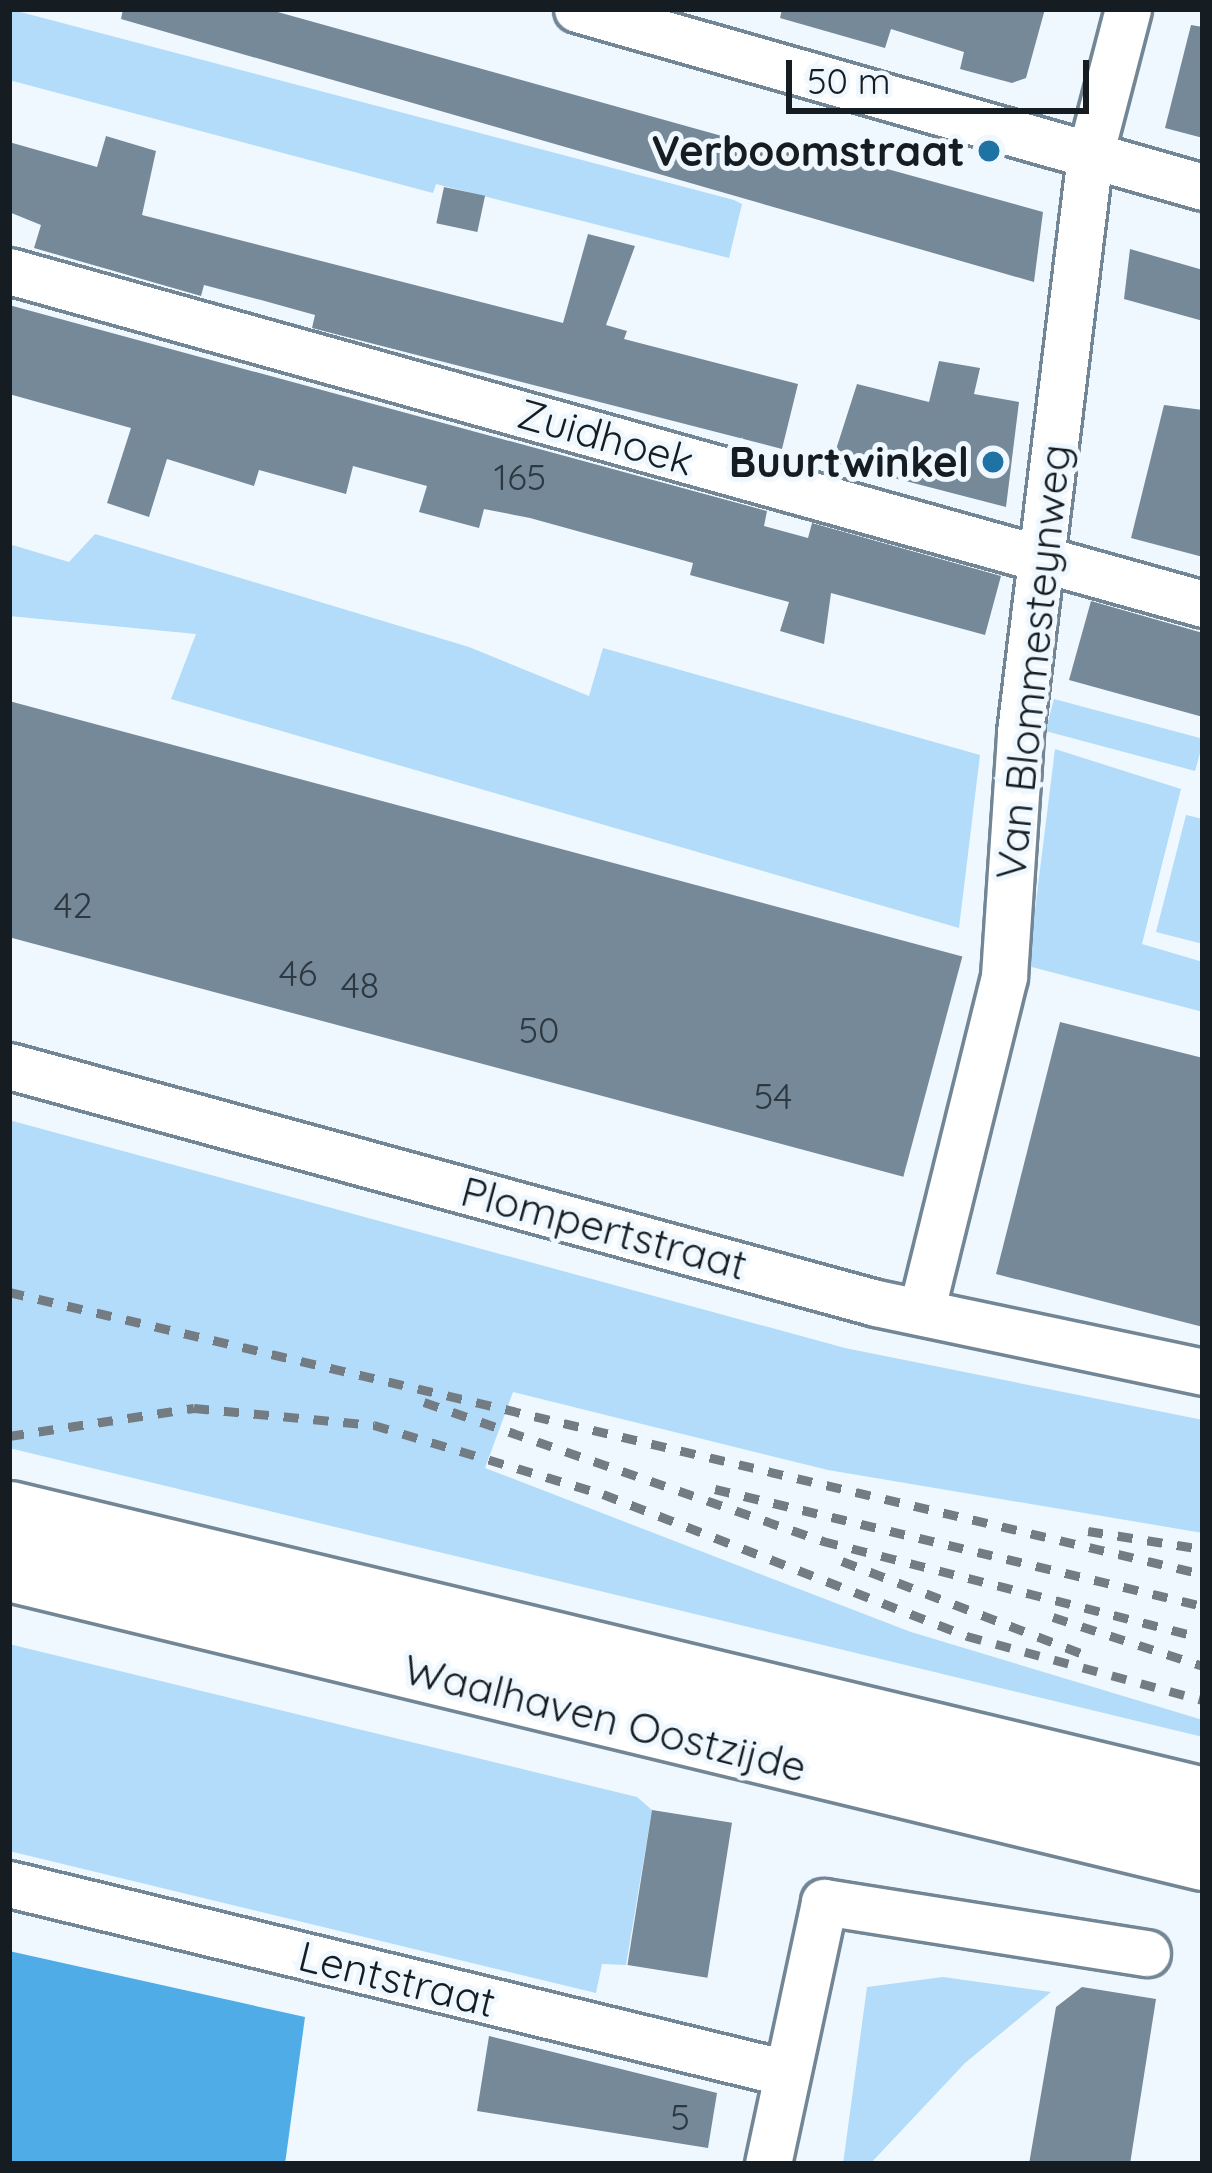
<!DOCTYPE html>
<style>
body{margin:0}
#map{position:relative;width:1212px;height:2173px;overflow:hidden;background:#f0f8ff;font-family:Quicksand,sans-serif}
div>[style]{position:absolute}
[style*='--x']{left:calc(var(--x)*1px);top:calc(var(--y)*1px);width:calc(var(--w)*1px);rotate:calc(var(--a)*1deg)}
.green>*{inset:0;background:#b2dcf9;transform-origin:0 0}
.water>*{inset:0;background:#4face6}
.building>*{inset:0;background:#758998;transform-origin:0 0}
.roads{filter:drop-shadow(3px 0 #728695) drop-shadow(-3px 0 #728695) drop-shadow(0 3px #728695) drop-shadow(0 -3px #728695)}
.minor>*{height:45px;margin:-22.5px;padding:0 22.5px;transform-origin:22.5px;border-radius:22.5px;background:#fff}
.secondary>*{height:63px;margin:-31.5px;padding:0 31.5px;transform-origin:31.5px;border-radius:31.5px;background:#fff}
.rail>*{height:9px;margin-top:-4.5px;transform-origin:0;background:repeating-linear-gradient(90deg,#747c83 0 15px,transparent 0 30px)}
.dots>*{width:33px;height:33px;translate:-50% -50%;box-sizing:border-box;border:6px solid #f0f8ff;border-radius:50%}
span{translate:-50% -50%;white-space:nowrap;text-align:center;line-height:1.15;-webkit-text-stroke:10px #f0f8ff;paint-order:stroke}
.number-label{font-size:36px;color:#2d3840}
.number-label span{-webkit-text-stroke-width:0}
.poi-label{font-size:42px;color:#151d23;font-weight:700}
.right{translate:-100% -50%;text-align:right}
.street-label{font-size:42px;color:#151d23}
.frame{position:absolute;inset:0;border:12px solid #151d23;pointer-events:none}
.scale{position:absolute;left:786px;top:60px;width:303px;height:54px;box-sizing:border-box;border:6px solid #151d23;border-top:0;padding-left:15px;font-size:36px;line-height:42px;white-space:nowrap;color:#151d23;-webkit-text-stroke:9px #f0f8ff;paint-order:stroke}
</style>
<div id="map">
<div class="green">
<i style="clip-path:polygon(9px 9px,734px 200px,742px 204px,729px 258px,436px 184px,433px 193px,9px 80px)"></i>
<i style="clip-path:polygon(95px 534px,469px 647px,589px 696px,603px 648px,980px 755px,959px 928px,171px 699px,196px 634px,9px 616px,9px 544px,69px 562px)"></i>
<i style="left:1054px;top:699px;width:155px;height:33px;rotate:15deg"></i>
<i style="clip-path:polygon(1055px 749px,1181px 789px,1142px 944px,1203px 962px,1203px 1012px,1028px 966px)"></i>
<i style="clip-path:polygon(1186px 815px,1203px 819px,1203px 944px,1156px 932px)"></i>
<i style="clip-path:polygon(9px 1120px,845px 1348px,1203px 1420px,1203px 1533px,828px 1470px,513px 1392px,485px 1468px,911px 1632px,1203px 1720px,1203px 1737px,9px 1448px)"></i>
<i style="clip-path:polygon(9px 1644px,637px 1797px,652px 1810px,626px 1965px,602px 1964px,596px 1993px,9px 1851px)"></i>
<i style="clip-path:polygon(943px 1977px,1051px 1992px,965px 2063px,870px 2164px,843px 2164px,867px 1987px)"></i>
</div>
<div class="water">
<i style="clip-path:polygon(9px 1951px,305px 2017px,285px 2164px,9px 2164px)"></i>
</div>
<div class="building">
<i style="clip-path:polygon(123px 9px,267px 9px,779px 152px,782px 140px,1043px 212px,1034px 282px,121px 19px)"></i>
<i style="clip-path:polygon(782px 9px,1045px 9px,1026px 78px,1012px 83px,960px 69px,964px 52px,891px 29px,885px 48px,780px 18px)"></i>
<i style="clip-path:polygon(1191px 25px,1203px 27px,1203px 138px,1165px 128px)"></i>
<i style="clip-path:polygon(106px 136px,156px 151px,142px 215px,563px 323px,588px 234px,635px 246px,606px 325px,627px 331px,624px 339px,798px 384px,782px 449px,312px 328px,315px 315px,261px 300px,204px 285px,201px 296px,34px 248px,41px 225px,9px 212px,9px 142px,97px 167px)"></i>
<i style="left:444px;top:187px;width:42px;height:37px;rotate:12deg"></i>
<i style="clip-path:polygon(1130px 249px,1203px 270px,1203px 321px,1124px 299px)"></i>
<i style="clip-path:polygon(9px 305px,767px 511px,764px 526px,808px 538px,812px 523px,1001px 576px,985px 635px,831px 593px,824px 644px,780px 631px,789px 602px,690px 575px,693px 563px,530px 518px,484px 509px,479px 528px,419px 512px,427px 486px,353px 466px,346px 494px,259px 470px,254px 486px,167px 459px,149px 517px,107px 503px,131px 428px,9px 394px)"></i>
<i style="clip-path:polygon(939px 361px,980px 368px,974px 394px,1019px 402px,1006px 507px,832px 462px,857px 384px,929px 402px)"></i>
<i style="clip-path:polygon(1164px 405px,1203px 410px,1203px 557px,1131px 538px)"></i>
<i style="clip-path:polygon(1091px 601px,1203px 633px,1203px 717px,1069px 680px)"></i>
<i style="left:9px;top:701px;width:987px;height:228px;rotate:15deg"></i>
<i style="clip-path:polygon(1060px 1022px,1203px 1058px,1203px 1327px,996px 1274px)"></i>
<i style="left:652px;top:1810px;width:81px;height:157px;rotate:9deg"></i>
<i style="clip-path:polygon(1082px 1987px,1156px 1999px,1130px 2164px,1029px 2164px,1056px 2007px)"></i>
<i style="clip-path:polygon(489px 2036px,717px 2093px,708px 2148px,477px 2111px)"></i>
</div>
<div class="roads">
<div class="minor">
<i style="--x:577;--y:9;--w:651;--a:15.87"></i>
<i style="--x:9;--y:271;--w:1240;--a:15.58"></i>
<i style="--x:9;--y:1066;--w:899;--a:15.29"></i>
<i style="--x:876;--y:1303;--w:334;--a:11.9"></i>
<i style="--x:921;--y:1312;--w:346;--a:-76.1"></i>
<i style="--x:1004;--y:976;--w:245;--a:-86.2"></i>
<i style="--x:1020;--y:732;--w:581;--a:-83.08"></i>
<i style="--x:1090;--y:155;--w:151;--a:-75.4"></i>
<i style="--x:9;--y:1884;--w:800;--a:13.67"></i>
<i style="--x:768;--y:2164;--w:268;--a:-77.9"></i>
<i style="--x:824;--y:1902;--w:327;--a:9"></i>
</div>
<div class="secondary">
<i style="--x:9;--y:1513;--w:1228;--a:13.47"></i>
<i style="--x:9;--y:1569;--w:1228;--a:13.61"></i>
</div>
</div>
<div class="rail">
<i style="--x:9;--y:1292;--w:1227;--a:13.29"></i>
<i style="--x:424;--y:1402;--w:423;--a:19.2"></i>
<i style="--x:823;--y:1541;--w:392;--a:14.3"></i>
<i style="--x:9;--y:1436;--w:187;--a:-8.6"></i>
<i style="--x:194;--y:1408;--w:181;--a:5.4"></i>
<i style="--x:374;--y:1425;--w:239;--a:16.8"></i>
<i style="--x:603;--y:1494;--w:391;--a:21.3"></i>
<i style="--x:967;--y:1636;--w:245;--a:15.2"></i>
<i style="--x:715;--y:1489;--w:502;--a:13.48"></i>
<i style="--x:1088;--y:1531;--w:116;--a:8.9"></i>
<i style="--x:842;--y:1561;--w:264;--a:21.1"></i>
<i style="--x:1053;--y:1617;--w:158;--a:18.1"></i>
</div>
<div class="dots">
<i style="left:989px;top:151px;background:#1f73a4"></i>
<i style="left:993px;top:462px;background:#1f73a4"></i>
</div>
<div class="number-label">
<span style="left:520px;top:477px">165</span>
<span style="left:73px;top:905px">42</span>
<span style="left:298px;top:973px">46</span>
<span style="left:360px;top:985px">48</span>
<span style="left:539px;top:1030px">50</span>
<span style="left:773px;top:1096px">54</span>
<span style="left:680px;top:2117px">5</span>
</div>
<div class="poi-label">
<span class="right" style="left:965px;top:151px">Verboomstraat</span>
<span class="right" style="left:969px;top:462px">Buurtwinkel</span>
</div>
<div class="street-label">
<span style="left:606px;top:437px;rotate:16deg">Zuidhoek</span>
<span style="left:1033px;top:662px;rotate:-84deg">Van Blommesteynweg</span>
<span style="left:604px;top:1228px;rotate:15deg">Plompertstraat</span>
<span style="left:605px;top:1718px;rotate:14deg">Waalhaven Oostzijde</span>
<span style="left:397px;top:1979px;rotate:14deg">Lentstraat</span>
</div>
<div class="frame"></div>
<div class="scale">50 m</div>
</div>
